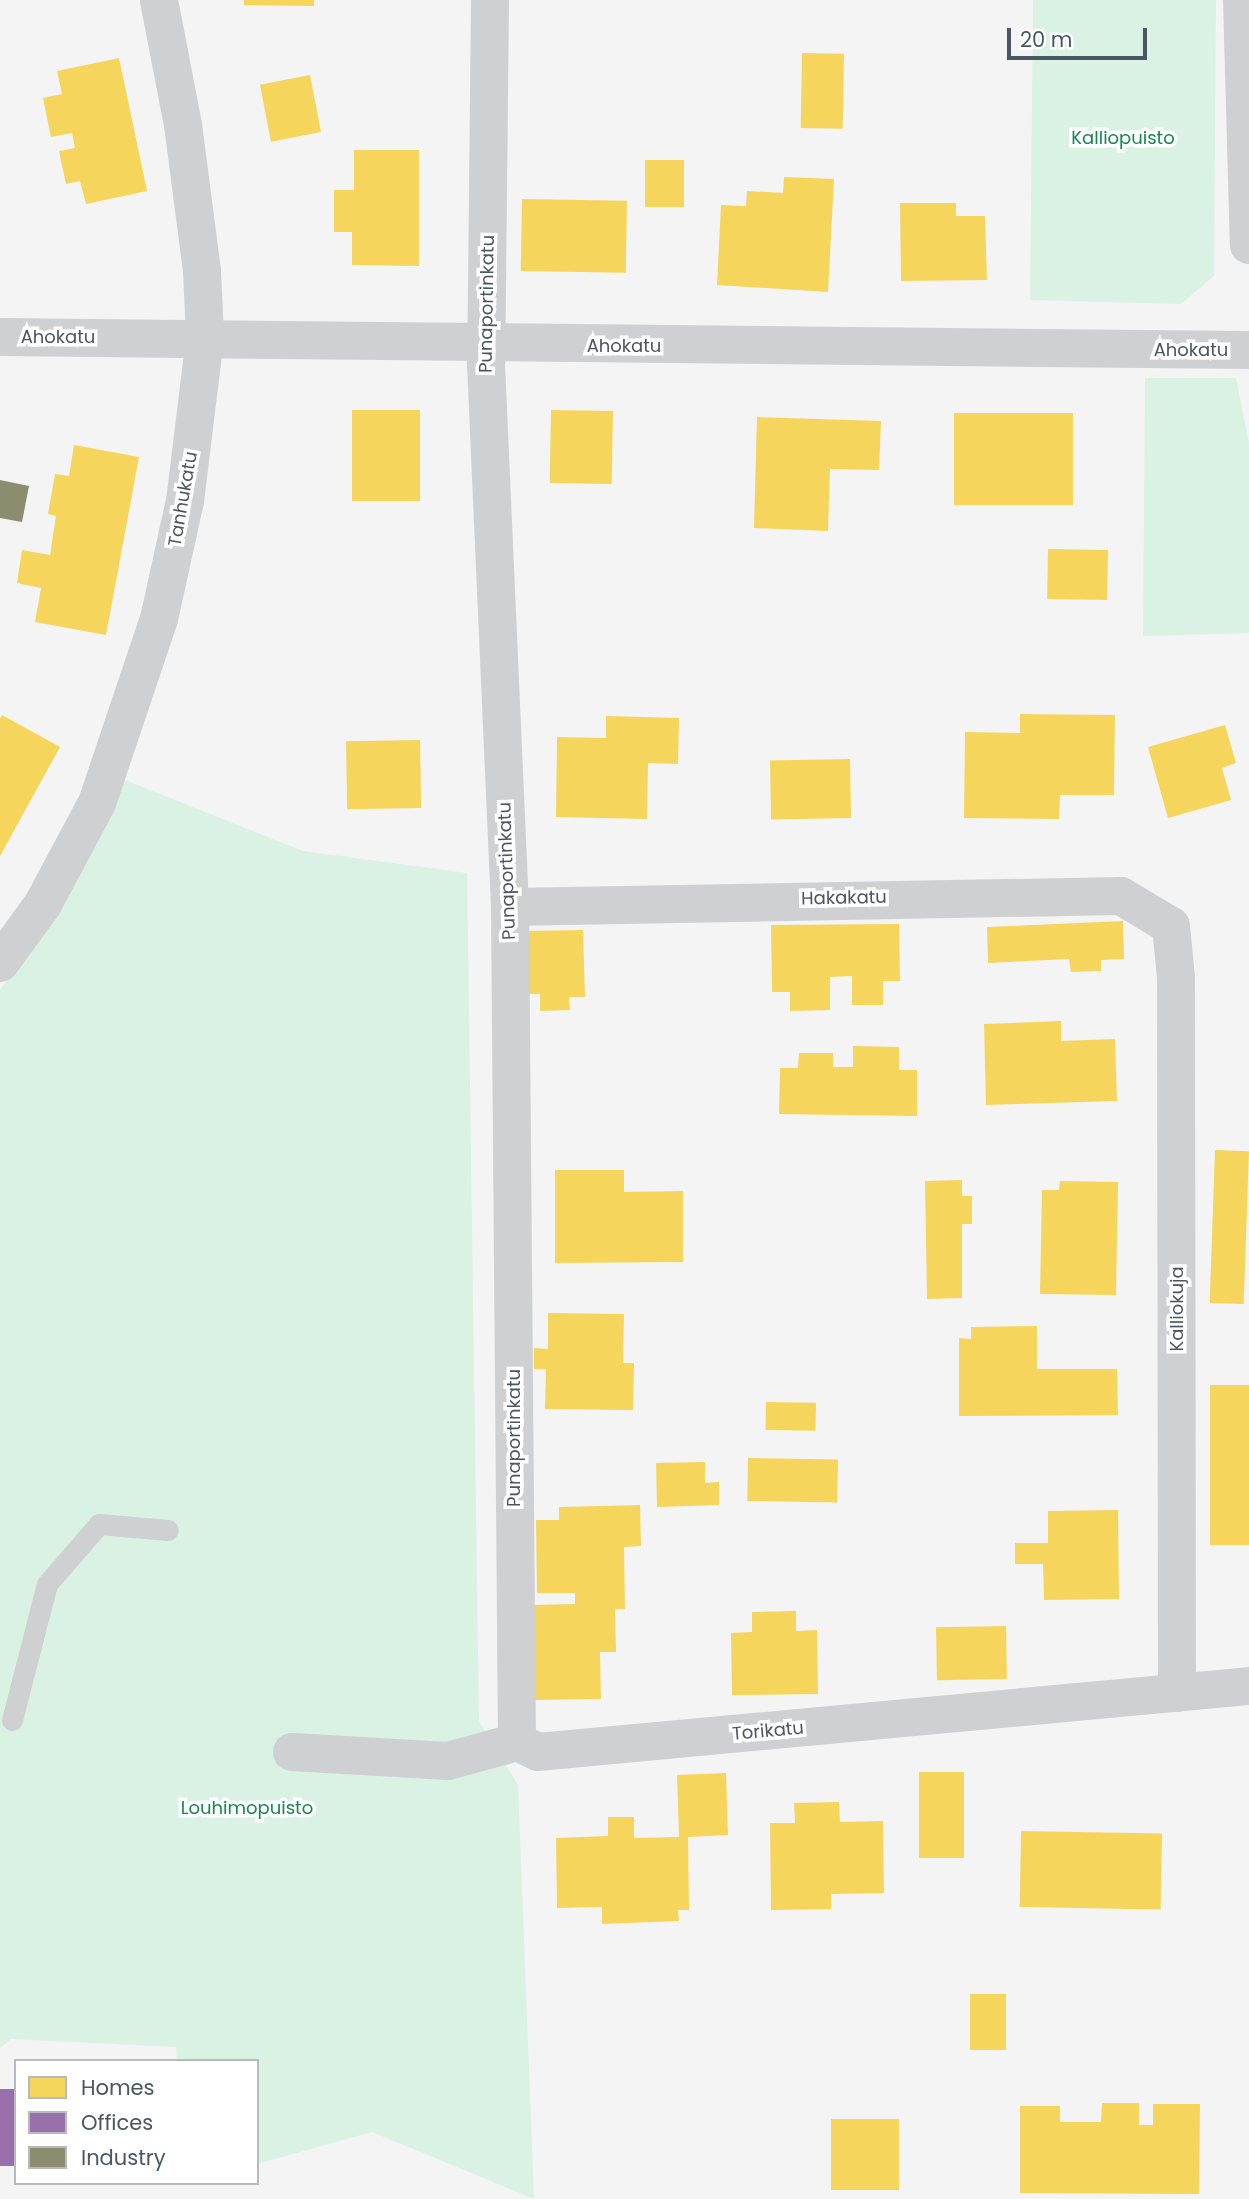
<!DOCTYPE html>
<style>
body{margin:0}
#map{position:relative;width:1249px;height:2199px;overflow:hidden;background:#f4f4f4;font-family:Poppins,sans-serif}
div>[style]{position:absolute}
[style*='--x']{left:calc(var(--x)*1px);top:calc(var(--y)*1px);width:calc(var(--w)*1px);rotate:calc(var(--a)*1deg)}
.green>*{inset:0;background:#d9f2e3}
.homes>*{inset:0;background:#f6d55c;transform-origin:0 0}
.offices>*{inset:0;background:#9970ab;transform-origin:0 0}
.industry>*{inset:0;background:#8c8c6e}
.service>*{height:21px;margin:-10.5px;padding:0 10.5px;transform-origin:10.5px;border-radius:10.5px;background:#ced0d2}
.minor>*{height:38px;margin:-19px;padding:0 19px;transform-origin:19px;border-radius:19px;background:#ced0d2}
span{translate:-50% -50%;white-space:nowrap;text-align:center;line-height:1.15;-webkit-text-stroke:7px #fff;paint-order:stroke}
.park-label{font-size:18px;color:#17864f}
.street-label{font-size:18px;color:#4a5661}
.legend{position:absolute;left:14px;top:2059px;width:245px;height:126px;box-sizing:border-box;background:#fff;border:2px solid #b7bbc0;margin:0;padding:9px 12px;list-style:none;font-size:21px;color:#4a5661}
.legend li{display:flex;align-items:center;gap:14px;height:35px}
.legend b{width:35px;border:2px solid #b7bbc0}
.scale{position:absolute;left:1007px;top:28px;width:140px;height:32px;box-sizing:border-box;border:4px solid #4a5661;border-top:0;padding-left:9px;font-size:21px;line-height:24px;white-space:nowrap;color:#4a5661;-webkit-text-stroke:5px #fff;paint-order:stroke}
</style>
<div id="map">
<div class="green">
<i style="clip-path:polygon(1033px 0,1216px 0,1214px 276px,1181px 304px,1030px 300px)"></i>
<i style="clip-path:polygon(1145px 378px,1236px 378px,1249px 444px,1249px 633px,1143px 636px)"></i>
<i style="clip-path:polygon(120px 778px,303px 851px,467px 873px,479px 1721px,518px 1785px,534px 2199px,372px 2132px,257px 2164px,257px 2061px,177px 2061px,176px 2047px,11px 2039px,0 2048px,0 990px,99px 841px)"></i>
</div>
<div class="homes">
<i style="clip-path:polygon(244px 0,314px 0,314px 6px,244px 5px)"></i>
<i style="left:802px;top:53px;width:42px;height:75px;rotate:1deg"></i>
<i style="clip-path:polygon(119px 58px,147px 191px,86px 204px,80px 181px,66px 184px,59px 151px,75px 148px,72px 133px,51px 137px,43px 98px,62px 94px,57px 71px)"></i>
<i style="left:310px;top:75px;width:58px;height:51px;rotate:79deg"></i>
<i style="clip-path:polygon(354px 150px,419px 150px,419px 266px,352px 265px,352px 232px,334px 232px,334px 190px,354px 190px)"></i>
<i style="left:684px;top:160px;width:47px;height:39px;rotate:90deg"></i>
<i style="clip-path:polygon(784px 177px,834px 179px,828px 292px,717px 285px,721px 205px,746px 206px,747px 191px,783px 193px)"></i>
<i style="left:522px;top:199px;width:105px;height:72px;rotate:1deg"></i>
<i style="clip-path:polygon(900px 203px,956px 203px,956px 216px,985px 216px,987px 280px,901px 281px)"></i>
<i style="left:352px;top:410px;width:68px;height:91px"></i>
<i style="left:551px;top:410px;width:62px;height:73px;rotate:1deg"></i>
<i style="left:954px;top:413px;width:119px;height:92px"></i>
<i style="clip-path:polygon(757px 417px,881px 421px,879px 470px,830px 469px,828px 531px,754px 528px)"></i>
<i style="clip-path:polygon(74px 445px,139px 457px,106px 635px,35px 622px,41px 588px,17px 583px,22px 550px,50px 555px,56px 516px,48px 514px,55px 474px,69px 476px)"></i>
<i style="left:1048px;top:549px;width:60px;height:50px;rotate:1deg"></i>
<i style="clip-path:polygon(1020px 714px,1115px 715px,1114px 795px,1060px 795px,1059px 819px,964px 818px,965px 732px,1020px 733px)"></i>
<i style="clip-path:polygon(2px 715px,60px 747px,0 856px,0 719px)"></i>
<i style="clip-path:polygon(606px 716px,679px 718px,678px 764px,648px 763px,647px 819px,556px 817px,557px 737px,606px 738px)"></i>
<i style="clip-path:polygon(1225px 725px,1236px 763px,1222px 768px,1231px 800px,1168px 818px,1148px 747px)"></i>
<i style="left:420px;top:740px;width:68px;height:74px;rotate:89deg"></i>
<i style="left:850px;top:759px;width:59px;height:80px;rotate:89deg"></i>
<i style="clip-path:polygon(1123px 921px,1124px 959px,1101px 960px,1101px 971px,1071px 972px,1069px 959px,988px 963px,987px 927px)"></i>
<i style="clip-path:polygon(899px 924px,900px 981px,883px 981px,883px 1005px,852px 1005px,852px 976px,830px 977px,830px 1010px,790px 1011px,790px 992px,772px 992px,771px 925px)"></i>
<i style="clip-path:polygon(583px 930px,585px 997px,569px 997px,570px 1010px,540px 1011px,540px 994px,525px 994px,524px 931px)"></i>
<i style="clip-path:polygon(1061px 1021px,1061px 1041px,1115px 1039px,1117px 1101px,986px 1105px,984px 1024px)"></i>
<i style="clip-path:polygon(853px 1046px,899px 1047px,899px 1070px,917px 1070px,917px 1116px,779px 1114px,780px 1068px,798px 1068px,799px 1053px,833px 1053px,833px 1067px,853px 1067px)"></i>
<i style="left:1215px;top:1150px;width:34px;height:153px;rotate:2deg"></i>
<i style="clip-path:polygon(555px 1170px,624px 1170px,624px 1192px,683px 1191px,683px 1262px,555px 1263px)"></i>
<i style="clip-path:polygon(962px 1180px,962px 1196px,972px 1196px,972px 1224px,962px 1224px,962px 1298px,927px 1299px,925px 1181px)"></i>
<i style="clip-path:polygon(1060px 1181px,1118px 1182px,1116px 1295px,1040px 1294px,1042px 1190px,1059px 1190px)"></i>
<i style="clip-path:polygon(548px 1313px,624px 1314px,623px 1363px,634px 1363px,633px 1410px,545px 1409px,546px 1369px,534px 1369px,534px 1348px,548px 1349px)"></i>
<i style="clip-path:polygon(1037px 1326px,1037px 1369px,1117px 1369px,1118px 1415px,959px 1416px,959px 1338px,971px 1339px,971px 1327px)"></i>
<i style="left:1210px;top:1385px;width:39px;height:160px"></i>
<i style="left:766px;top:1402px;width:50px;height:28px;rotate:1deg"></i>
<i style="left:748px;top:1458px;width:90px;height:43px;rotate:1deg"></i>
<i style="clip-path:polygon(705px 1462px,705px 1483px,719px 1482px,719px 1505px,657px 1507px,656px 1463px)"></i>
<i style="clip-path:polygon(640px 1505px,641px 1546px,624px 1547px,625px 1609px,615px 1609px,616px 1652px,600px 1652px,601px 1699px,534px 1700px,532px 1605px,575px 1604px,575px 1593px,537px 1593px,536px 1520px,559px 1520px,559px 1507px)"></i>
<i style="clip-path:polygon(1118px 1510px,1119px 1599px,1044px 1600px,1043px 1564px,1015px 1564px,1015px 1543px,1048px 1543px,1048px 1511px)"></i>
<i style="clip-path:polygon(796px 1611px,796px 1631px,817px 1630px,818px 1694px,732px 1695px,731px 1633px,752px 1632px,752px 1612px)"></i>
<i style="left:1006px;top:1626px;width:53px;height:70px;rotate:89deg"></i>
<i style="left:919px;top:1772px;width:45px;height:86px"></i>
<i style="clip-path:polygon(726px 1773px,728px 1835px,688px 1837px,689px 1910px,678px 1910px,679px 1921px,602px 1924px,602px 1907px,557px 1908px,556px 1838px,608px 1836px,608px 1817px,634px 1817px,634px 1838px,679px 1837px,677px 1775px)"></i>
<i style="clip-path:polygon(839px 1802px,840px 1822px,883px 1821px,884px 1893px,831px 1894px,831px 1909px,771px 1910px,770px 1823px,795px 1823px,794px 1803px)"></i>
<i style="left:1021px;top:1831px;width:141px;height:76px;rotate:1deg"></i>
<i style="left:970px;top:1994px;width:36px;height:56px"></i>
<i style="clip-path:polygon(1102px 2103px,1139px 2103px,1139px 2125px,1153px 2125px,1153px 2104px,1200px 2104px,1199px 2194px,1020px 2193px,1020px 2106px,1060px 2106px,1060px 2122px,1101px 2122px)"></i>
<i style="left:831px;top:2119px;width:68px;height:71px"></i>
</div>
<div class="offices">
<i style="left:0;top:2089px;width:16px;height:77px"></i>
</div>
<div class="industry">
<i style="clip-path:polygon(0 480px,29px 486px,22px 522px,0 518px)"></i>
</div>
<div class="service">
<i style="--x:12;--y:1720;--w:140;--a:-75.6"></i>
<i style="--x:47;--y:1584;--w:79;--a:-49.1"></i>
<i style="--x:99;--y:1524;--w:69;--a:5"></i>
</div>
<div class="minor">
<i style="--x:490;--y:0;--w:364;--a:90.6"></i>
<i style="--x:486;--y:364;--w:544;--a:87.47"></i>
<i style="--x:510;--y:907;--w:835;--a:89.52"></i>
<i style="--x:1242;--y:0;--w:245;--a:88.4"></i>
<i style="--x:0;--y:337;--w:1249;--a:0.6"></i>
<i style="--x:510;--y:907;--w:611;--a:-1.03"></i>
<i style="--x:1121;--y:896;--w:58;--a:31"></i>
<i style="--x:1171;--y:926;--w:52;--a:84.5"></i>
<i style="--x:1176;--y:978;--w:715;--a:89.92"></i>
<i style="--x:0;--y:963;--w:73;--a:-53.9"></i>
<i style="--x:43;--y:904;--w:115;--a:-61.9"></i>
<i style="--x:97;--y:803;--w:194;--a:-71.4"></i>
<i style="--x:159;--y:619;--w:121;--a:-77.6"></i>
<i style="--x:185;--y:501;--w:165;--a:-83"></i>
<i style="--x:205;--y:337;--w:66;--a:-92.6"></i>
<i style="--x:202;--y:271;--w:147;--a:-97.4"></i>
<i style="--x:183;--y:125;--w:127;--a:-100.9"></i>
<i style="--x:292;--y:1752;--w:156;--a:3.3"></i>
<i style="--x:448;--y:1761;--w:72;--a:-15.4"></i>
<i style="--x:517;--y:1742;--w:23;--a:25"></i>
<i style="--x:538;--y:1752;--w:714;--a:-5.3"></i>
</div>
<div class="park-label">
<span style="left:1123px;top:138px">Kalliopuisto</span>
<span style="left:247px;top:1808px">Louhimopuisto</span>
</div>
<div class="street-label">
<span style="left:487px;top:304px;rotate:-89deg">Punaportinkatu</span>
<span style="left:58px;top:337px">Ahokatu</span>
<span style="left:624px;top:346px">Ahokatu</span>
<span style="left:1191px;top:350px">Ahokatu</span>
<span style="left:183px;top:499px;rotate:-80deg">Tanhukatu</span>
<span style="left:507px;top:871px;rotate:-92deg">Punaportinkatu</span>
<span style="left:844px;top:898px;rotate:-1deg">Hakakatu</span>
<span style="left:1177px;top:1309px;rotate:-90deg">Kalliokuja</span>
<span style="left:514px;top:1438px;rotate:-90deg">Punaportinkatu</span>
<span style="left:768px;top:1731px;rotate:-5deg">Torikatu</span>
</div>
<ul class="legend">
<li><b style="height:19px;background:#f6d55c"></b>Homes</li>
<li><b style="height:19px;background:#9970ab"></b>Offices</li>
<li><b style="height:19px;background:#8c8c6e"></b>Industry</li>
</ul>
<div class="scale">20 m</div>
</div>
